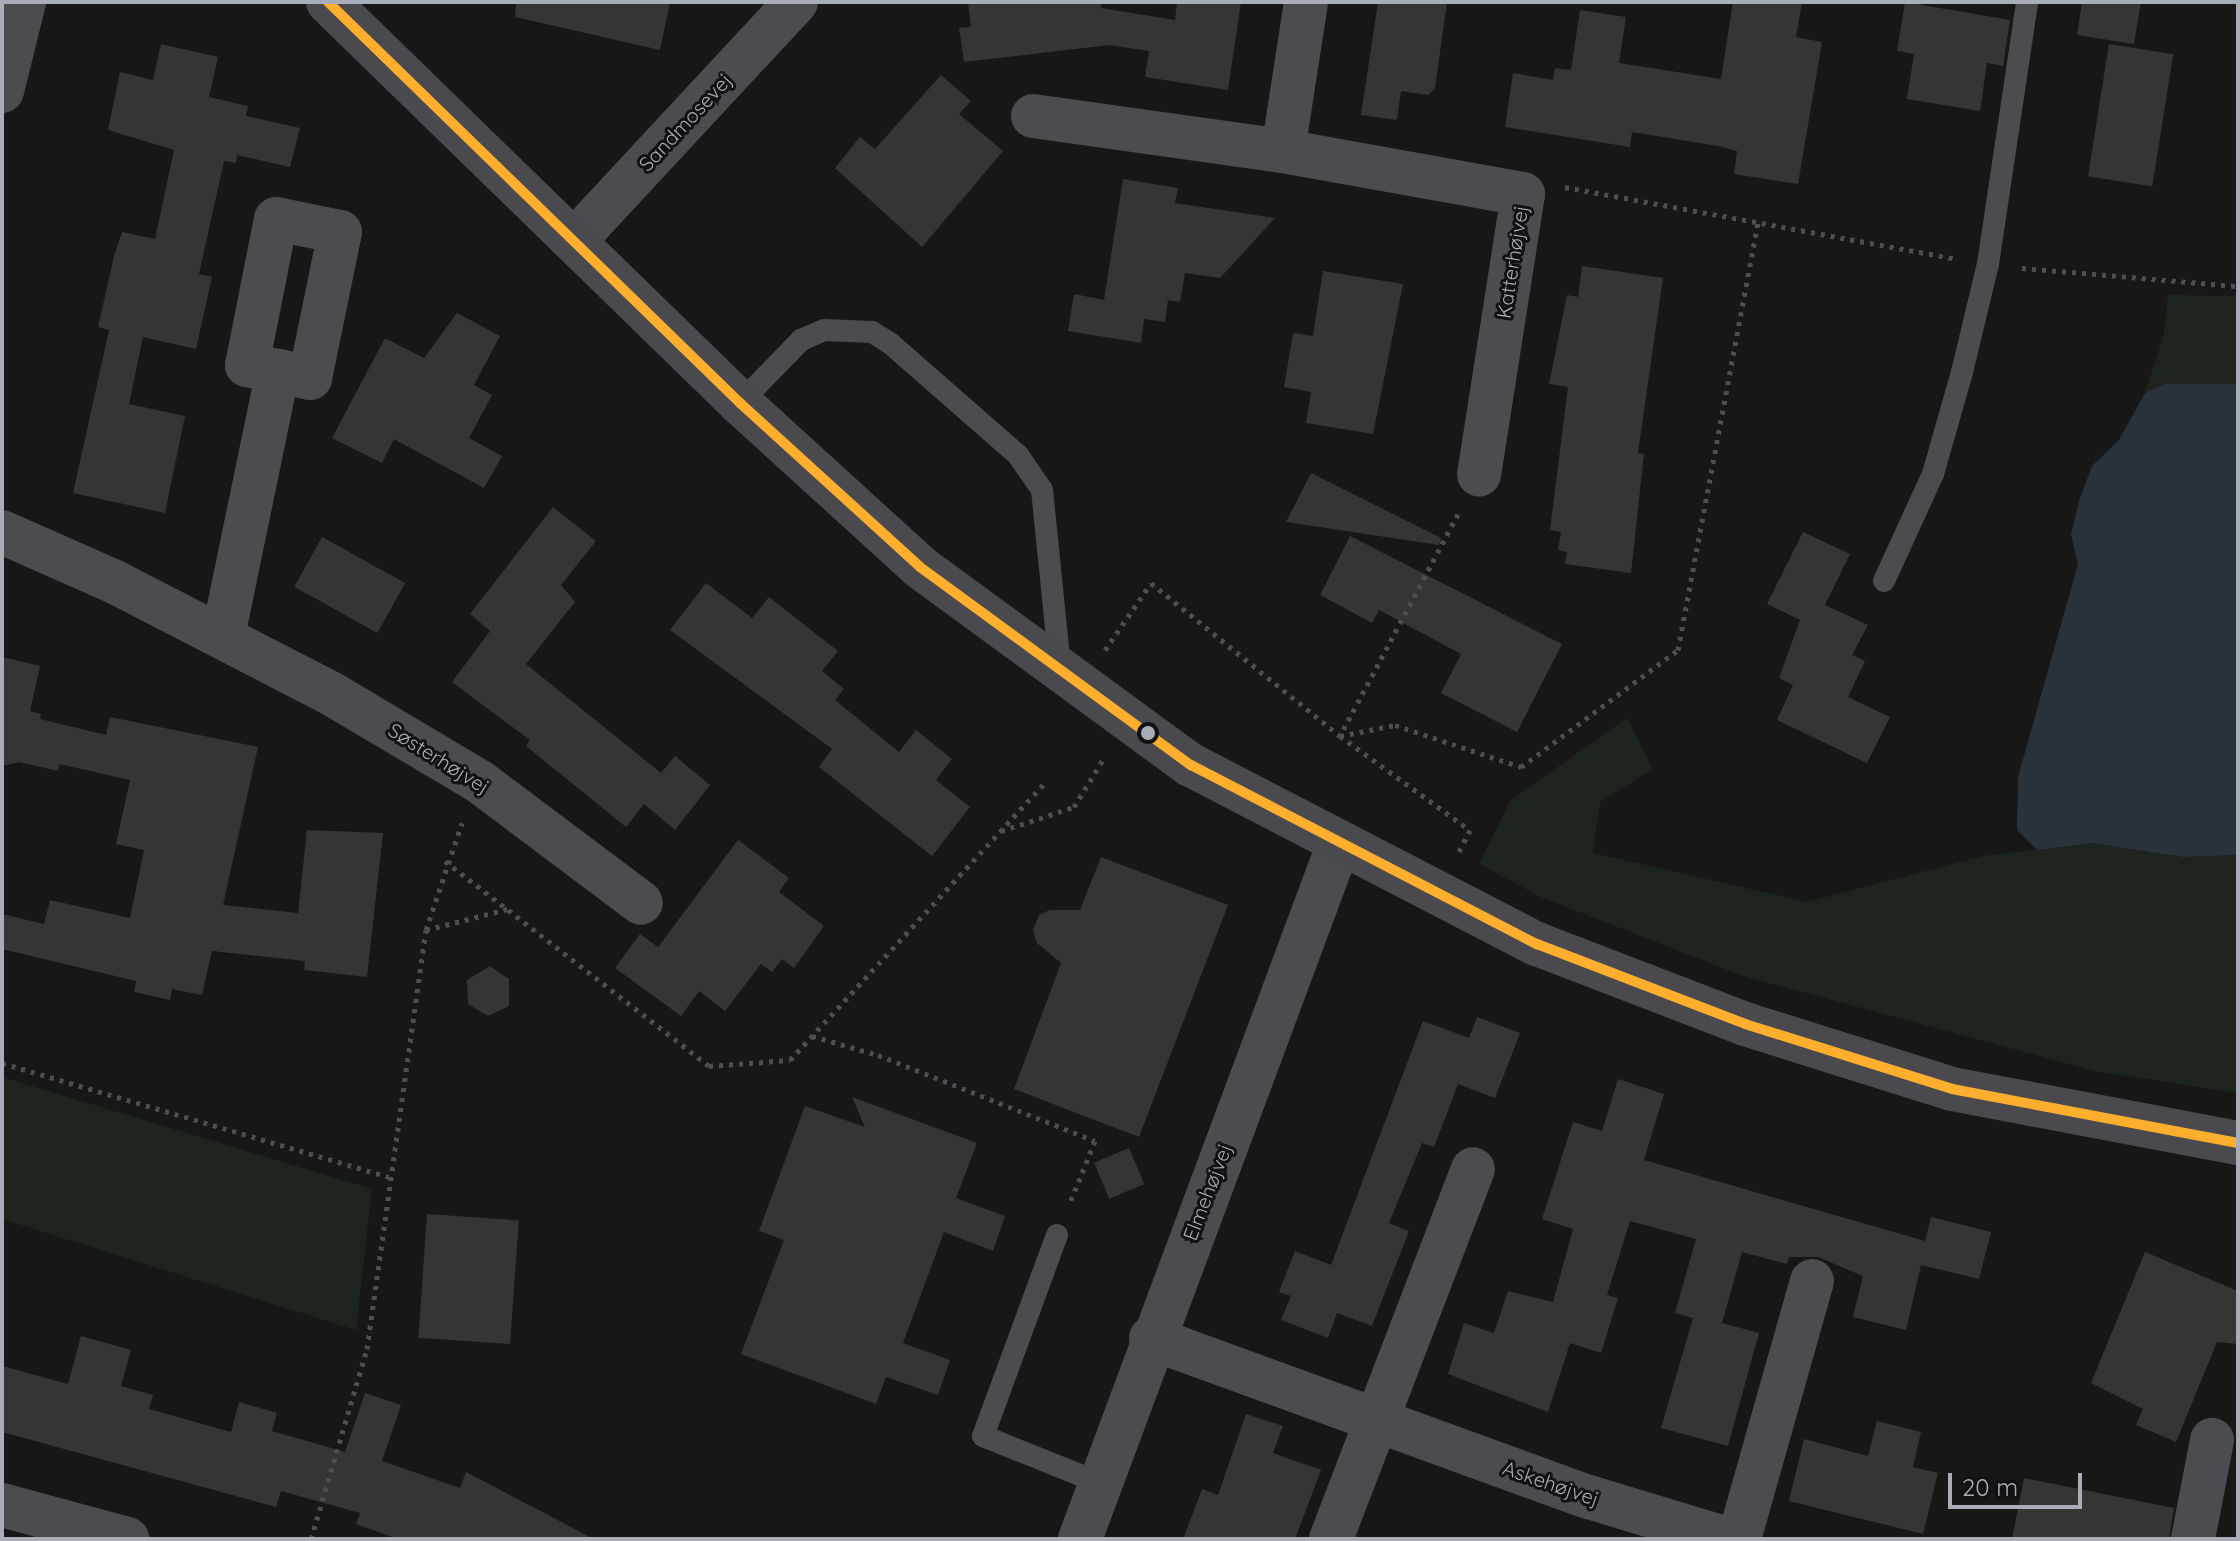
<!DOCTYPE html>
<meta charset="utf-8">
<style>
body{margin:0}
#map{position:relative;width:2240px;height:1541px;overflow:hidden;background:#171717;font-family:Quicksand,sans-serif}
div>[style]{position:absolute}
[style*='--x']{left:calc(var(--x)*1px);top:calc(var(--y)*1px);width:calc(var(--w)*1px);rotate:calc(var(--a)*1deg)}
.green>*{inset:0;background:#1d241e}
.water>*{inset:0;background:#2a3239}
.building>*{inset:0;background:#353536;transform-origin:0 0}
.path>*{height:5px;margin-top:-2.5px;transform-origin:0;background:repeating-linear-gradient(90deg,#4d4e52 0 4px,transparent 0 10px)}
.lane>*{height:22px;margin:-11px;padding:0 11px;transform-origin:11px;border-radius:11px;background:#4b4c50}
.street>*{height:44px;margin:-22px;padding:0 22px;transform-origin:22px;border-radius:22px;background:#4b4c50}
.secondary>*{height:44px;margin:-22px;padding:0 22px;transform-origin:22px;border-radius:22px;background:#4a4a4e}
.bus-1>*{height:10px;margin:-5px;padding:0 5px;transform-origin:5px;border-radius:5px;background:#ffae2d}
.dots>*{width:22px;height:22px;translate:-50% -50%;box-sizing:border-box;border:4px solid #111113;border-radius:50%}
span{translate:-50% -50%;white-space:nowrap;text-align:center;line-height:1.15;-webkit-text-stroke:6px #111113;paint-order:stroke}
.street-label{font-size:20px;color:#a8adb8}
.frame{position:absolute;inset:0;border:4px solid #a8adb8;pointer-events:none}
.scale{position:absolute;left:1948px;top:1473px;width:134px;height:36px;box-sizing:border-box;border:4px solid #a8adb8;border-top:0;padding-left:10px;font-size:24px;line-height:28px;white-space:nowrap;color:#a8adb8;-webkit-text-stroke:6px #111113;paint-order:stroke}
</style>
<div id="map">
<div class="green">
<i style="clip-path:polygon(2168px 295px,2238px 296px,2238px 384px,2165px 384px,2145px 393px,2164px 334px)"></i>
<i style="clip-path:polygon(1627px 718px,1653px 769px,1600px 802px,1593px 853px,1807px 902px,1983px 856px,2091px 843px,2183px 857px,2238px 855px,2238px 1093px,2095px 1071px,1743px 976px,1541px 897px,1479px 864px,1510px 801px)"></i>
<i style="clip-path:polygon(2px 1077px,372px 1189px,356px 1330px,2px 1219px)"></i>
</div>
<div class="water">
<i style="clip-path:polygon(2165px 384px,2238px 384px,2238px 855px,2183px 857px,2092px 843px,2037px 850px,2017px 830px,2018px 777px,2078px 564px,2071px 535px,2079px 501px,2092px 466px,2119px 440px,2145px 393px)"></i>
</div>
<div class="building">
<i style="clip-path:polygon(516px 2px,670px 2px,660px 50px,515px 17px)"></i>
<i style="clip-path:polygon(968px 2px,1102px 2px,1101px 8px,1175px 20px,1177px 2px,1241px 2px,1228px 90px,1145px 77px,1149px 51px,1109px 45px,964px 62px,959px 28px,971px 27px)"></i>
<i style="clip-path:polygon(1378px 2px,1447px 2px,1435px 88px,1429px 95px,1401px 91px,1397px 120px,1361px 115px)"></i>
<i style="clip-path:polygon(1733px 2px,1802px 2px,1796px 37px,1822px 42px,1798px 184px,1734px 174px,1737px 151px,1718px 146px,1632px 132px,1630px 147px,1505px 127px,1513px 73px,1553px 80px,1555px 68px,1571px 70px,1580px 10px,1626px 17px,1619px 63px,1721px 79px)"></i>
<i style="clip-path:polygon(1905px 2px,2010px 20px,2003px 66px,1987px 63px,1980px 111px,1907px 99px,1914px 54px,1897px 51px)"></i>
<i style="clip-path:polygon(2082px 2px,2141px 2px,2134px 44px,2077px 35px)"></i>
<i style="clip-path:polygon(161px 44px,218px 57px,209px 97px,248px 106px,246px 116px,300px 128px,290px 167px,237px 155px,236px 163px,224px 161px,199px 274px,212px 277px,196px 349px,143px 337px,129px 404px,185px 416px,165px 513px,73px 493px,109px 330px,98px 327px,114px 256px,122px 232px,155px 239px,174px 150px,108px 130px,120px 72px,153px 80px)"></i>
<i style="left:2109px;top:44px;width:65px;height:134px;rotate:9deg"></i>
<i style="clip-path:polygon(941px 75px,971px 101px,959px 114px,1003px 151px,922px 247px,835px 168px,860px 137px,875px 149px)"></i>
<i style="clip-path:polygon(1123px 179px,1178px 188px,1175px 203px,1275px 218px,1220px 278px,1185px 273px,1180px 302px,1168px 300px,1165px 322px,1144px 319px,1141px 343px,1068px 331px,1074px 294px,1104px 300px)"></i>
<i style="clip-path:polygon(1582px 266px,1663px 278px,1638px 453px,1644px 454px,1631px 573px,1565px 564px,1567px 552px,1558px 550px,1561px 532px,1550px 530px,1568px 387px,1549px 384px,1567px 295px,1578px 297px)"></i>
<i style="clip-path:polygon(1323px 271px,1403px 284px,1373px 434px,1306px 423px,1311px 392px,1284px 387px,1293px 333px,1313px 336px)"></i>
<i style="clip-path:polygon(457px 313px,500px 336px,474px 385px,492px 395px,469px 438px,502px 456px,484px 488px,394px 439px,382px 463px,332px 438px,385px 338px,424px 358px)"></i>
<i style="clip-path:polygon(1311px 473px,1441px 538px,1439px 545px,1286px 522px)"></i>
<i style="clip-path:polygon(553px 507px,596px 541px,561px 585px,575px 602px,526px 664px,661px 773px,675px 756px,710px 785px,675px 830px,644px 804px,626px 827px,526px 746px,530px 740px,452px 682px,490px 631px,470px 614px)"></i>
<i style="clip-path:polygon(1803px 532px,1850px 554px,1825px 605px,1868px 625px,1852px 655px,1865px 661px,1848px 697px,1890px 717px,1867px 763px,1777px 720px,1793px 685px,1779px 678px,1800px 620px,1767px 604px)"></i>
<i style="clip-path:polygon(1350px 536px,1562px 644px,1517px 732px,1441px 693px,1461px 654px,1379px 610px,1372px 623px,1320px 595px)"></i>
<i style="left:322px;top:537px;width:95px;height:57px;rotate:29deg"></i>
<i style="clip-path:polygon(706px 583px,752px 618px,769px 597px,838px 651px,822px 671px,844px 689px,835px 700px,899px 752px,916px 730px,952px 759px,936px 780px,970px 807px,932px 856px,819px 767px,832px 749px,670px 630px)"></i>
<i style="clip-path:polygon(2px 657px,40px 666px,30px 711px,41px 714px,40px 719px,106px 735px,110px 717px,258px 747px,223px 905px,298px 913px,307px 830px,383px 833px,367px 977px,304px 970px,305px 961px,212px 951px,202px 995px,172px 989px,170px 1000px,134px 992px,136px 981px,2px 949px,2px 914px,44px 924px,50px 900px,130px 918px,144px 850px,116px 844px,130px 780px,59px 764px,58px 771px,19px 762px,2px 766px)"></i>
<i style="clip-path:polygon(738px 840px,789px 878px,779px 892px,824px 926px,794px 968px,782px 959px,772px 972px,761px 964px,725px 1011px,699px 991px,681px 1016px,615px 968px,640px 934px,658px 947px)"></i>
<i style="clip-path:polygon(1101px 857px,1228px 905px,1139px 1137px,1014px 1089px,1061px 963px,1037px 943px,1033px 930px,1039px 915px,1050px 910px,1080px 910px)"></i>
<i style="clip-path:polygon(490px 966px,509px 979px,509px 1006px,488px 1016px,468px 1004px,467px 980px)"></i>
<i style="clip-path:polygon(1477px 1017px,1520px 1033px,1495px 1098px,1458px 1084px,1434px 1147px,1422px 1143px,1389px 1223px,1409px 1231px,1372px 1326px,1337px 1313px,1328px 1338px,1281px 1320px,1291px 1296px,1279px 1292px,1295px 1251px,1331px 1265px,1423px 1021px,1469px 1038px)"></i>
<i style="clip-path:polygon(1618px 1079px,1664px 1094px,1644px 1160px,1925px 1241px,1931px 1217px,1991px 1232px,1979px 1279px,1921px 1265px,1906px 1330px,1853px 1317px,1863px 1276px,1818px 1257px,1789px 1257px,1787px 1264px,1742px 1252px,1722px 1323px,1759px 1333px,1728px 1446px,1661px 1428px,1693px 1318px,1675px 1313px,1696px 1239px,1630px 1221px,1607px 1295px,1618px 1298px,1601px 1353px,1570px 1343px,1548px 1412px,1448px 1374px,1464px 1323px,1494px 1333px,1508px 1291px,1553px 1302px,1573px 1229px,1542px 1219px,1573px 1122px,1602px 1131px)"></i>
<i style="clip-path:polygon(852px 1097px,977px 1143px,956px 1198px,1005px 1216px,993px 1251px,944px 1232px,903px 1343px,950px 1360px,938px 1395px,886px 1377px,876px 1404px,741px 1354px,784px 1240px,759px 1231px,805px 1106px,865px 1127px)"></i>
<i style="left:1129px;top:1148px;width:39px;height:38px;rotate:67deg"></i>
<i style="left:427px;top:1214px;width:92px;height:124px;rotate:4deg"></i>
<i style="clip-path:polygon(2145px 1252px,2238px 1291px,2238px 1344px,2217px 1342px,2176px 1442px,2136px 1425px,2143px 1409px,2091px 1383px)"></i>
<i style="clip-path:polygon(81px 1336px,131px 1350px,121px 1386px,153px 1395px,149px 1409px,231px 1432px,239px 1402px,277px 1413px,272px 1431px,345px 1452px,365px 1393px,401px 1405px,382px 1461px,460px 1488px,466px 1472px,594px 1539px,398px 1539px,356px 1524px,360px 1513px,281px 1491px,276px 1507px,2px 1432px,2px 1366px,68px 1384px)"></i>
<i style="clip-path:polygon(1246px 1414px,1283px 1426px,1273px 1453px,1321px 1470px,1295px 1539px,1183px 1539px,1202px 1489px,1218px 1495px)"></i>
<i style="clip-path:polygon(1877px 1421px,1921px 1432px,1913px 1467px,1938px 1473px,1923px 1534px,1789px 1501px,1804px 1439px,1868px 1456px)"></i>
<i style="clip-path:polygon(2024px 1478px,2174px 1508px,2169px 1539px,2012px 1539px)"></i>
</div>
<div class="path">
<i style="--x:1565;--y:187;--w:398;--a:10.4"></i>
<i style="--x:2022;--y:268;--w:217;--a:4.8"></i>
<i style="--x:1458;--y:514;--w:251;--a:118"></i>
<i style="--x:1340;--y:736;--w:56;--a:-11.3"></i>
<i style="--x:1395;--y:725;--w:133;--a:18.4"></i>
<i style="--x:1521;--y:767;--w:196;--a:-36.7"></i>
<i style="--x:1678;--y:650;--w:435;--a:-79.4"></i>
<i style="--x:1105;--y:650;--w:81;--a:-55.5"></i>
<i style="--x:1151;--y:583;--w:243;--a:39"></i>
<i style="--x:1340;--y:736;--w:160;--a:35.9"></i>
<i style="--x:1470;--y:830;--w:28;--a:117"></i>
<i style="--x:1001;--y:831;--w:77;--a:-18.2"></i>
<i style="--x:1074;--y:807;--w:57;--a:-58.5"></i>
<i style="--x:445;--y:861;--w:334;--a:37.8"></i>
<i style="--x:709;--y:1066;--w:81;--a:-4.2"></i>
<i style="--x:790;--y:1060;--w:379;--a:-47.4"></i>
<i style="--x:426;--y:930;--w:84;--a:-14.5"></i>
<i style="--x:812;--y:1036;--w:69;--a:16.1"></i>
<i style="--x:878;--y:1055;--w:233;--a:21.6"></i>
<i style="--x:1095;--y:1141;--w:69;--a:112.1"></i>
<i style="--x:2;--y:1063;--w:403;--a:16.4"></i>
<i style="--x:311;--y:1539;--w:198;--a:-73.6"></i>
<i style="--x:367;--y:1349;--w:423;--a:-82"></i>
<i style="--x:426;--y:930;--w:113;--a:-71.4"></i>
</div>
<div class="lane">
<i style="--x:740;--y:403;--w:88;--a:-45.9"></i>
<i style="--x:801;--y:340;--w:25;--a:-23"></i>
<i style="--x:824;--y:330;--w:48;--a:2.4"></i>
<i style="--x:872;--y:332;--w:22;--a:32"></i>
<i style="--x:891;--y:344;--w:169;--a:41.2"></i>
<i style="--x:1018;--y:455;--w:42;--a:55.6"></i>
<i style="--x:1042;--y:490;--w:179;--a:84.2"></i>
<i style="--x:1884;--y:581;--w:118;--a:-65.4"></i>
<i style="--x:1933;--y:474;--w:106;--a:-74.1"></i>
<i style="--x:1962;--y:372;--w:111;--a:-76.5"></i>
<i style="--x:1988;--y:264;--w:265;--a:-81.5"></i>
<i style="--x:1057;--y:1235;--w:214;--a:110.2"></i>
<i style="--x:983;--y:1436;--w:126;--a:21.9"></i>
</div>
<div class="street">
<i style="--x:2;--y:91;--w:92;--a:-76.1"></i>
<i style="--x:1033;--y:116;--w:252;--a:8"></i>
<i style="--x:1283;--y:151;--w:151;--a:-81.2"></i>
<i style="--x:1283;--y:151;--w:244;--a:10.2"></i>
<i style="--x:1523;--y:194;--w:284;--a:98.9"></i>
<i style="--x:574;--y:241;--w:326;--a:-47.1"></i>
<i style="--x:2;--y:532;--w:124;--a:23.9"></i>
<i style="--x:115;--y:582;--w:244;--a:27.3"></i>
<i style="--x:332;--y:694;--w:172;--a:30.7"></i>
<i style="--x:480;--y:782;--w:201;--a:36.9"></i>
<i style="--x:223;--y:636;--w:271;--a:-78.3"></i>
<i style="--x:278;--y:371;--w:33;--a:12"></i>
<i style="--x:310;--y:378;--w:149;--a:-78.4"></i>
<i style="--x:340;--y:232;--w:65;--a:-168.5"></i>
<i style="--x:276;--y:219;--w:149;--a:101.2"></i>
<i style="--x:247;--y:365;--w:32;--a:11"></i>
<i style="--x:1151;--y:1338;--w:466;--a:20"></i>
<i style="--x:1589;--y:1497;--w:144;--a:16.9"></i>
<i style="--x:2;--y:1505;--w:130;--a:15.2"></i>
<i style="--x:1080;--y:1539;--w:739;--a:-69.58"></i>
<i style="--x:1331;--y:1539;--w:396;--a:-69"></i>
<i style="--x:1739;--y:1539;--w:268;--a:-74.2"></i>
<i style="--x:2193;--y:1539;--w:101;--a:-79.1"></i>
</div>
<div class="secondary">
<i style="--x:328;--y:2;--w:575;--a:44.22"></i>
<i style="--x:740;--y:403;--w:244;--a:42.3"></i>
<i style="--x:920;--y:567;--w:336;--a:36.2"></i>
<i style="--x:1191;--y:765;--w:390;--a:27.4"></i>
<i style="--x:1537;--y:944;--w:223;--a:21"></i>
<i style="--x:1745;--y:1024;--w:217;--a:17.4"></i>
<i style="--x:1952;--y:1089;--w:291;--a:10.7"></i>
</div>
<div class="bus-1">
<i style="--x:328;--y:2;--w:575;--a:44.22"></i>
<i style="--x:740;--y:403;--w:244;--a:42.3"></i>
<i style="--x:920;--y:567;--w:336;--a:36.2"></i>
<i style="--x:1191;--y:765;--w:390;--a:27.4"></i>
<i style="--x:1537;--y:944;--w:223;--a:21"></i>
<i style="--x:1745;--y:1024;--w:217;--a:17.4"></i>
<i style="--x:1952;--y:1089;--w:291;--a:10.7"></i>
</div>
<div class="dots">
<i style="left:1148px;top:733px;background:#a8adb8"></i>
</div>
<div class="street-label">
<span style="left:685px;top:122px;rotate:-47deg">Sandmosevej</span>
<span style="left:1512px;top:262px;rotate:-81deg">Katterhøjvej</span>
<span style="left:439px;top:758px;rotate:32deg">Søsterhøjvej</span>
<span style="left:1207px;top:1192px;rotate:-69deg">Elmehøjvej</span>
<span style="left:1551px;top:1483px;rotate:19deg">Askehøjvej</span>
</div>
<div class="frame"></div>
<div class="scale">20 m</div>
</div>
